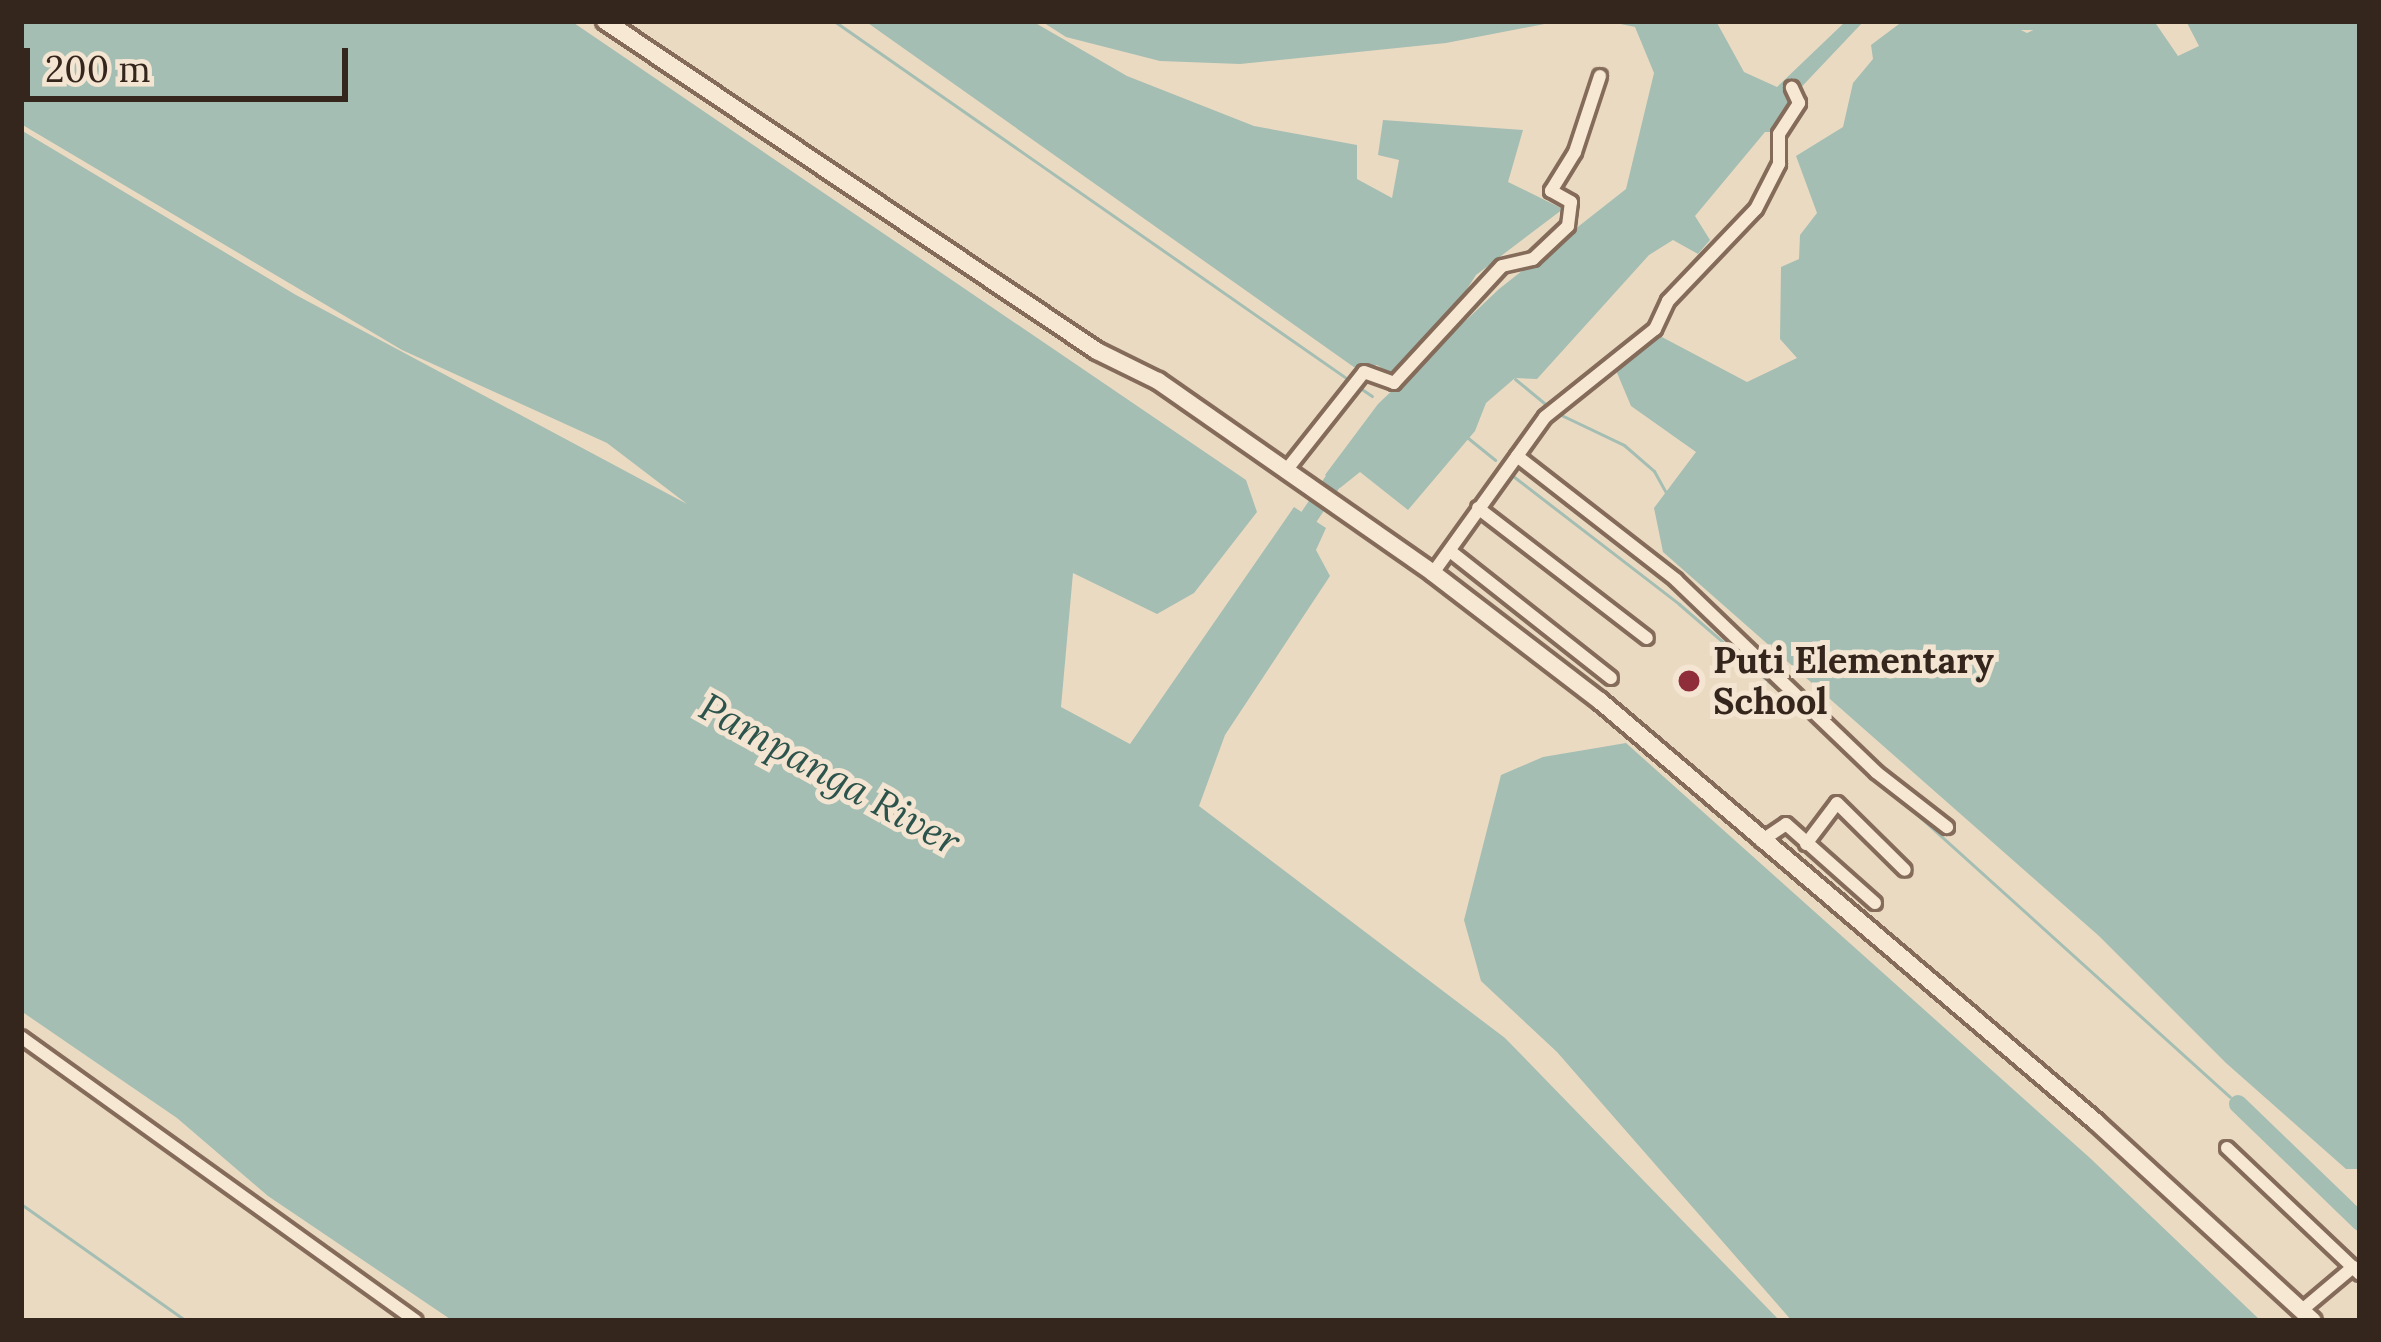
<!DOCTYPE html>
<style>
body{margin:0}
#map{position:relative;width:2381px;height:1342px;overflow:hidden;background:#ebdac2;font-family:Lora,serif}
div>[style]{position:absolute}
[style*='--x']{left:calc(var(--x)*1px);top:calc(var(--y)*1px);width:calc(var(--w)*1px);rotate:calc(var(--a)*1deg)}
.water>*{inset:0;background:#a4beb3}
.stream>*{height:3px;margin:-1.5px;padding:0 1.5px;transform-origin:1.5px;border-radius:1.5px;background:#a4beb3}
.river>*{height:18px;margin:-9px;padding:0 9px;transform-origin:9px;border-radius:9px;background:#a4beb3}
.roads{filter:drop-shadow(3px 0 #846b5a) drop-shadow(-3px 0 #846b5a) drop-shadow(0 3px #846b5a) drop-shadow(0 -3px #846b5a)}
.street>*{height:12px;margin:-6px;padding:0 6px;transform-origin:6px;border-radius:6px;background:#f7e8d4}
.secondary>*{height:16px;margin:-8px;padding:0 8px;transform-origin:8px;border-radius:8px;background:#f7e8d4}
.dots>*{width:33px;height:33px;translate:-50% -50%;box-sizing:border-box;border:6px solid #f3e5d1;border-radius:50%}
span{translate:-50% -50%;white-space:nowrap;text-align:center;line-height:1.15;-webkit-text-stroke:10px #f3e5d1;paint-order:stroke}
.poi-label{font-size:36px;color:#35261d;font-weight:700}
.left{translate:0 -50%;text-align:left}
.water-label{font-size:39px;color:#2d544c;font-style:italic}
.frame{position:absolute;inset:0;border:24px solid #35261d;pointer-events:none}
.scale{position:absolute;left:24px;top:48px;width:324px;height:54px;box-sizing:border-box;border:6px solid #35261d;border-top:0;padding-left:15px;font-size:36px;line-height:42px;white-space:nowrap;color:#35261d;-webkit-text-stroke:9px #f3e5d1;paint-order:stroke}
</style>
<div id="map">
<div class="water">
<i style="clip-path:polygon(21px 21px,571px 21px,1246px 480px,1257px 512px,1194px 593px,1157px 614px,1073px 573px,1061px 707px,1130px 744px,1294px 507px,1326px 528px,1316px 550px,1330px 576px,1225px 735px,1199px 806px,1505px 1038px,1780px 1321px,453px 1321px,268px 1196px,177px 1118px,21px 1011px,21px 130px,296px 295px,687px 504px,607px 443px,402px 350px,21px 124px)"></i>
<i style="clip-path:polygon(865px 21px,1032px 21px,1127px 76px,1254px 126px,1357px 145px,1357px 179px,1392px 198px,1399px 160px,1378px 155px,1383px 120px,1523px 130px,1508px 182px,1563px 209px,1476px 275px,1445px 323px,1392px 375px,1377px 365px,1358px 370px)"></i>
<i style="clip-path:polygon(1041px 21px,1560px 21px,1446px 43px,1240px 64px,1160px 61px,1066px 37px)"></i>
<i style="clip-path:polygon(1606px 21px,1716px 21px,1744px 72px,1777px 87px,1846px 21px,1864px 21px,1791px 98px,1778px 132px,1765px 132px,1695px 216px,1710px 240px,1698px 254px,1673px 240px,1649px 255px,1537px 379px,1515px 378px,1486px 403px,1475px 431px,1408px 510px,1360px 472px,1340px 488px,1325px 475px,1378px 404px,1499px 289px,1626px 189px,1654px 73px,1635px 27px)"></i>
<i style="clip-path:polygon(1903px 21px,2002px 21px,2027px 33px,2052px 21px,2154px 21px,2178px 56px,2199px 46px,2186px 21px,2360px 21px,2360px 1169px,2346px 1169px,2226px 1063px,2099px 936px,1663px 552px,1654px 508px,1696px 452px,1631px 406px,1615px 368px,1660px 336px,1747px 382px,1797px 358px,1780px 339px,1781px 267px,1799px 259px,1800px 235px,1817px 213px,1796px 156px,1843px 127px,1853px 83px,1873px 59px,1871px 45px)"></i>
<i style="clip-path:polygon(1626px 743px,2090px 1158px,2261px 1321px,1792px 1321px,1557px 1052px,1481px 981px,1464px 920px,1501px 775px,1543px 757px)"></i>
</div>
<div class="stream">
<i style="--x:834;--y:21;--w:628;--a:34.88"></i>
<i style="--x:1515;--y:379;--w:44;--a:39.5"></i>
<i style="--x:1357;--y:386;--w:18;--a:34"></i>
<i style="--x:1557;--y:413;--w:74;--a:25.5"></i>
<i style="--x:1624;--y:445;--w:40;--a:41"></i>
<i style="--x:1654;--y:471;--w:25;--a:61"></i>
<i style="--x:1468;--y:438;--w:35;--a:39"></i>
<i style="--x:1509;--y:473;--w:215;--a:37.6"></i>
<i style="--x:1679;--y:604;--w:189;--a:40.9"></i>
<i style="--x:1829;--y:735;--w:540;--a:42.07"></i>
<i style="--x:21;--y:1204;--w:202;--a:35.3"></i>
</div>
<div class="river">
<i style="--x:2010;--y:21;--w:33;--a:0"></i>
<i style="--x:1296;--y:536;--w:86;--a:-55.9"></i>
<i style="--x:2238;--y:1104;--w:170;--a:44"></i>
</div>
<div class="roads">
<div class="street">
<i style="--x:1517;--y:456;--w:202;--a:37.9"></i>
<i style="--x:1676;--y:580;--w:277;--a:43.8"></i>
<i style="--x:1876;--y:772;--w:90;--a:37.8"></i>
<i style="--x:1288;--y:468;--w:122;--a:-51.6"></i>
<i style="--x:1364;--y:372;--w:32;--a:20"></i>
<i style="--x:1394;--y:383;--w:159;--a:-47.3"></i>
<i style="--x:1502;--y:266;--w:32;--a:-13"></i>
<i style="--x:1533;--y:259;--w:48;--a:-43.3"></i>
<i style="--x:1568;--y:226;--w:24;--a:-83"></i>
<i style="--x:1571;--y:202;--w:23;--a:-151"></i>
<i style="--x:1551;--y:191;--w:46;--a:-58.4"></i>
<i style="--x:1575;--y:152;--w:80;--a:-71.8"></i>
<i style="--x:1478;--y:508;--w:213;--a:37.6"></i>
<i style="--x:1450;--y:551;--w:205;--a:38.3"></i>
<i style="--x:1433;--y:573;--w:192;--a:-54.3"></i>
<i style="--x:1545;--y:417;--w:141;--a:-38.7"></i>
<i style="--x:1655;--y:329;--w:31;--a:-65"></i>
<i style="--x:1668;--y:301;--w:127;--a:-46.3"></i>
<i style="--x:1756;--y:209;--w:51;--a:-62.9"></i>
<i style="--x:1779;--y:164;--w:30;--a:-90"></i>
<i style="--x:1779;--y:134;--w:37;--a:-57"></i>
<i style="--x:1799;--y:103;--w:17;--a:-115"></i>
<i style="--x:1761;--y:841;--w:30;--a:-34"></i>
<i style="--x:1786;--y:824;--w:119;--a:41.6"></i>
<i style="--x:1806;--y:844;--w:51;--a:-52.9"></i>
<i style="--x:1837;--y:803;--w:95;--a:44.6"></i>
<i style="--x:21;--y:1037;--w:486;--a:35.7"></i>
<i style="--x:2227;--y:1148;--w:183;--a:43.5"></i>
<i style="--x:2302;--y:1310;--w:67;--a:-40.1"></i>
</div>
<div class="secondary">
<i style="--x:605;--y:21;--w:592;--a:33.85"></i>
<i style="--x:1097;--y:351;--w:68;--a:26.2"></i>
<i style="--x:1158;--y:381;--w:335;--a:34.9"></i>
<i style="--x:1433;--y:573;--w:210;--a:37.5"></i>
<i style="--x:1600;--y:701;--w:651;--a:40.32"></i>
<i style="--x:2096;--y:1122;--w:294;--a:42.5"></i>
</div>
</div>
<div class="dots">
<i style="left:1689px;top:681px;background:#902d3a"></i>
</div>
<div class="poi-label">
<span class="left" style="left:1713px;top:681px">Puti Elementary<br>School</span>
</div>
<div class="water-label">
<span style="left:830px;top:774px;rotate:29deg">Pampanga River</span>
</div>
<div class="frame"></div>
<div class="scale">200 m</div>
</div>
